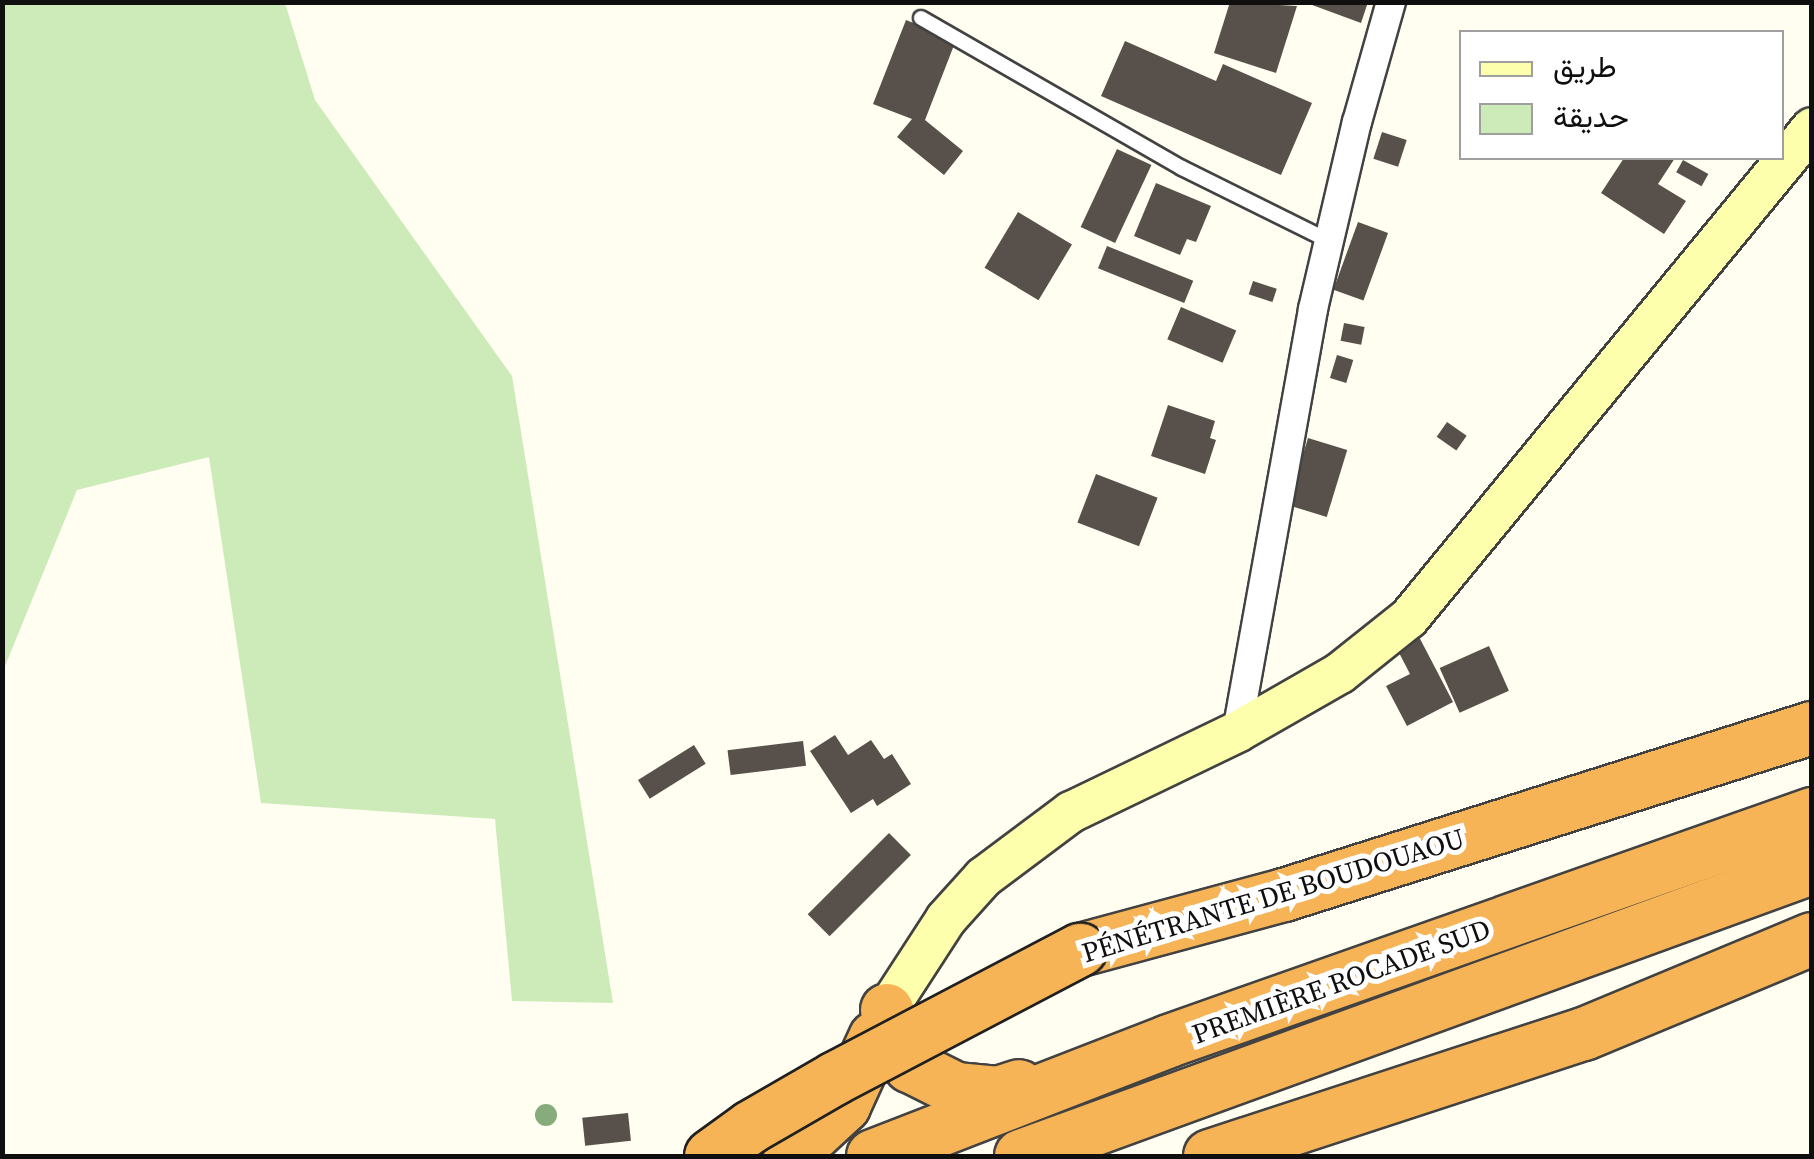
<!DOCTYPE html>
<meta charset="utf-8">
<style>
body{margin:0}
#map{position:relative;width:1814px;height:1159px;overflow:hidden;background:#fffef1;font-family:"Source Serif 4",Vazirmatn,serif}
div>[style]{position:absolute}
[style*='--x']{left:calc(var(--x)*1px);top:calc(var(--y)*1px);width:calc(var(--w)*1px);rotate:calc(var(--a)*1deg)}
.green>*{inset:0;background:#cdebb9}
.building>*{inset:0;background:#58514b;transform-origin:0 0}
.roads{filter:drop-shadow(2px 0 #424242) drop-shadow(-2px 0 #424242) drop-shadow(0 2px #424242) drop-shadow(0 -2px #424242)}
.service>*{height:14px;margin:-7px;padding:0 7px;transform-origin:7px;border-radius:7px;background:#fff}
.minor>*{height:28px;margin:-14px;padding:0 14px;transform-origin:14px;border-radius:14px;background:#fff}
.secondary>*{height:40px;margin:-20px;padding:0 20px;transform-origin:20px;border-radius:20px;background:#feffac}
.motorway>*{height:52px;margin:-26px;padding:0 26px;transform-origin:26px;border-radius:26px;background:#f7b457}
.bridges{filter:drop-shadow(2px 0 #202020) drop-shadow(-2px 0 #202020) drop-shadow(0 2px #202020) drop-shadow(0 -2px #202020)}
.motorway-bridge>*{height:52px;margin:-26px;padding:0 26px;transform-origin:26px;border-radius:26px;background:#f7b457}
.trees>*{width:22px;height:22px;margin:-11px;border-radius:50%;background:#86ac7c}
span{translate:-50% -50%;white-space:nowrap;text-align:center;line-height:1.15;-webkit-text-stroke:10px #fff;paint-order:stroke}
.street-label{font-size:28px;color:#0f0f0f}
.frame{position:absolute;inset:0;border:5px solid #0f0f0f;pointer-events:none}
.legend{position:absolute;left:1459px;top:30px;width:325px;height:130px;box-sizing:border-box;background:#fff;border:2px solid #9f9f9f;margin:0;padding:12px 18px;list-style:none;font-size:30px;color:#0f0f0f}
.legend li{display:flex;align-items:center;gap:20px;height:50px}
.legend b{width:50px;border:2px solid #9f9f9f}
</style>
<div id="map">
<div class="green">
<i style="clip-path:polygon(3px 2px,285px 3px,315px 100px,512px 376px,613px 1003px,512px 1001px,495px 819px,261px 803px,209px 457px,77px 490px,3px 671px)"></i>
</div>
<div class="building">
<i style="clip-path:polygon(1230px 2px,1297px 6px,1276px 73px,1214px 53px)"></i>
<i style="clip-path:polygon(1304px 2px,1368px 2px,1361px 23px)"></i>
<i style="clip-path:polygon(906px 20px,956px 40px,925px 120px,963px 151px,944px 175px,897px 137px,912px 119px,873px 104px)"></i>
<i style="clip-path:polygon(1125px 41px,1216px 81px,1223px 64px,1312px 103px,1281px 175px,1101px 96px)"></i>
<i style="left:1382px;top:132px;width:26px;height:28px;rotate:18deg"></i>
<i style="left:1117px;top:149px;width:38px;height:86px;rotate:25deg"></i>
<i style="clip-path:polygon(1624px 158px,1675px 158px,1658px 184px,1686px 201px,1664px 234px,1601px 193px)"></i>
<i style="left:1683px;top:160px;width:29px;height:14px;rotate:29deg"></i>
<i style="clip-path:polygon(1156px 183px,1211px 206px,1196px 242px,1187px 239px,1180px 255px,1134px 236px)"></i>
<i style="left:1018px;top:212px;width:63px;height:65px;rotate:31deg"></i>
<i style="left:1358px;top:222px;width:32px;height:72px;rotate:20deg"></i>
<i style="left:1107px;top:246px;width:93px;height:24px;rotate:22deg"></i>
<i style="left:1253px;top:281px;width:25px;height:14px;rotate:18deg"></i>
<i style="left:1181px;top:307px;width:60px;height:35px;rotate:23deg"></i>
<i style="left:1344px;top:323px;width:21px;height:18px;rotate:11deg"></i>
<i style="left:1337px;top:355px;width:17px;height:24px;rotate:17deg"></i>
<i style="clip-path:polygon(1168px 405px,1215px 421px,1210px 438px,1216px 440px,1205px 474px,1151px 456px)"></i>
<i style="left:1447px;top:422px;width:24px;height:18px;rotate:35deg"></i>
<i style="left:1308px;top:438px;width:41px;height:70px;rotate:17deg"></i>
<i style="left:1096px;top:474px;width:66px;height:52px;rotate:21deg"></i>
<i style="clip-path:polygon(1417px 633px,1453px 702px,1407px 726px,1386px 686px,1410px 674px,1395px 645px)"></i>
<i style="left:1489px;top:646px;width:49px;height:54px;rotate:66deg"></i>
<i style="clip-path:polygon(835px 735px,848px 755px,871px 740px,884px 759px,892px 754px,911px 784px,877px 806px,873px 799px,851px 813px,810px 751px)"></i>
<i style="left:803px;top:741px;width:25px;height:76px;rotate:83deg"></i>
<i style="left:694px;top:745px;width:22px;height:66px;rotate:58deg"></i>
<i style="left:889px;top:833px;width:31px;height:115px;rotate:45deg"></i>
<i style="left:628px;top:1113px;width:28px;height:46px;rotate:84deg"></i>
</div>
<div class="roads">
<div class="service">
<i style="--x:921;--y:18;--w:301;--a:29.9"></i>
<i style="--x:1182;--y:168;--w:164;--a:26.4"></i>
</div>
<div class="minor">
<i style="--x:1237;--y:732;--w:430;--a:-79.8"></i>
<i style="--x:1313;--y:309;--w:192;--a:-76.8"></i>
<i style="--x:1357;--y:122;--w:125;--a:-74.2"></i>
</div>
<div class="secondary">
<i style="--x:887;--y:1010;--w:108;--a:-57"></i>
<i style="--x:946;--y:919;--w:57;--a:-47.9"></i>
<i style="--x:984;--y:877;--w:109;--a:-36.8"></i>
<i style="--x:1071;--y:812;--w:184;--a:-25.7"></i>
<i style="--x:1237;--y:732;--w:119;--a:-29.8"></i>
<i style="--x:1340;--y:673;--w:88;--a:-38.6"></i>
<i style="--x:1409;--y:618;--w:634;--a:-50.56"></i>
</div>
<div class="motorway">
<i style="--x:1080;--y:950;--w:211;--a:-15.1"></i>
<i style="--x:1284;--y:895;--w:554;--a:-17.55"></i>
<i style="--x:887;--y:1010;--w:61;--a:67.7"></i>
<i style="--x:910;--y:1066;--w:51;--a:26.6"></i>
<i style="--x:956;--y:1089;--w:42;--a:5.4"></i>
<i style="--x:998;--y:1093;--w:22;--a:-18"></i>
<i style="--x:790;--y:1156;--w:74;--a:-42.8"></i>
<i style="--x:844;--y:1106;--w:75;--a:-65.5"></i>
<i style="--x:873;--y:1156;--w:318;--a:-21.2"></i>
<i style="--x:1169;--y:1041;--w:682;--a:-19.44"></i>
<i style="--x:1021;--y:1156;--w:842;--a:-20.01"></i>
<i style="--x:1210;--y:1156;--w:393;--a:-18.1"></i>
<i style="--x:1584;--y:1034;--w:247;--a:-22.6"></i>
</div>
</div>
<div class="bridges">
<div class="motorway-bridge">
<i style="--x:711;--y:1156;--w:49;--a:-35.9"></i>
<i style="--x:751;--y:1127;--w:98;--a:-30"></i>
<i style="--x:836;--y:1078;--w:276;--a:-27.7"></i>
</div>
</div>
<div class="trees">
<i style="left:546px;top:1115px"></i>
</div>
<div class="street-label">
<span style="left:1273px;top:895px;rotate:-17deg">PÉNÉTRANTE DE BOUDOUAOU</span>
<span style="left:1341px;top:981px;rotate:-20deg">PREMIÈRE ROCADE SUD</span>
</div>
<div class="frame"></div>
<ul class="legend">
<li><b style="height:12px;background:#feffac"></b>طريق</li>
<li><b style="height:28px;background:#cdebb9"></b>حديقة</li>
</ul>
</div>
